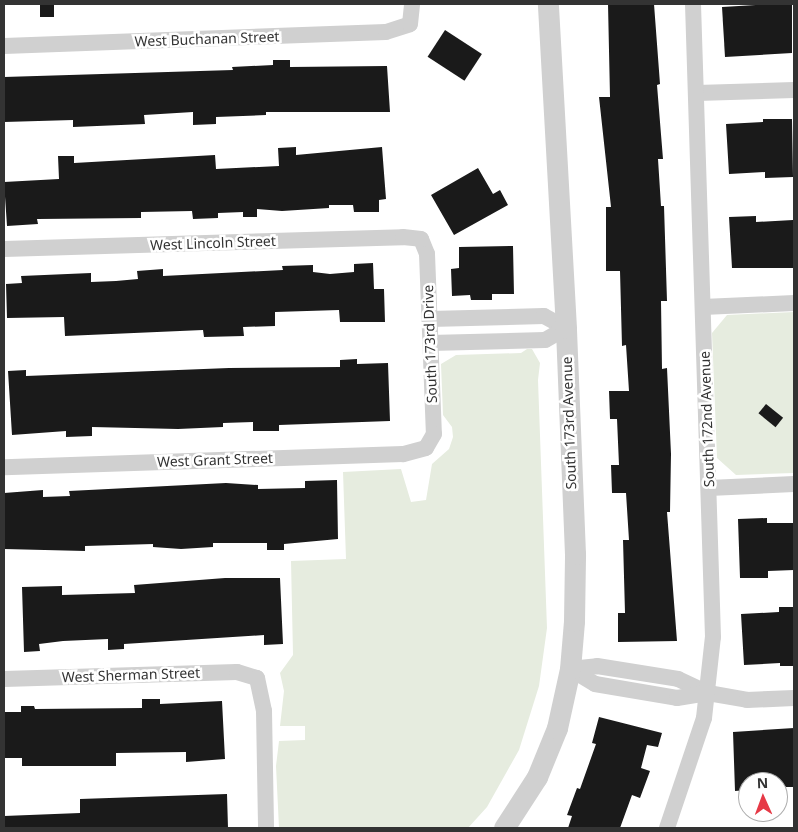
<!DOCTYPE html>
<style>
body{margin:0}
#map{position:relative;width:798px;height:832px;overflow:hidden;background:#fff;font-family:"Noto Sans",sans-serif}
div>[style]{position:absolute}
[style*='--x']{left:calc(var(--x)*1px);top:calc(var(--y)*1px);width:calc(var(--w)*1px);rotate:calc(var(--a)*1deg)}
.green>*{inset:0;background:#e6ecdf}
.building>*{inset:0;background:#1a1a1a;transform-origin:0 0}
.minor>*{height:16px;margin:-8px;padding:0 8px;transform-origin:8px;border-radius:8px;background:#d0d0d0}
.tertiary>*{height:21px;margin:-10.5px;padding:0 10.5px;transform-origin:10.5px;border-radius:10.5px;background:#d0d0d0}
span{translate:-50% -50%;white-space:nowrap;text-align:center;line-height:1.15;-webkit-text-stroke:5px #fff;paint-order:stroke}
.street-label{font-size:14px;color:#333}
.frame{position:absolute;inset:0;border:5px solid #333;pointer-events:none}
.north{position:absolute;left:738px;top:772px;width:50px;height:50px;box-sizing:border-box;background:#fff;border:1px solid #adadad;border-radius:50%;rotate:358deg;font-size:14px;font-weight:700;line-height:20px;text-align:center;color:#333}
.north::after{content:'';display:block;margin:auto;width:18px;height:22px;background:#e63946;clip-path:polygon(50% 0,100% 100%,50% 72%,0 100%)}
</style>
<div id="map">
<div class="green">
<i style="clip-path:polygon(794px 312px,794px 473px,736px 475px,717px 458px,712px 333px,727px 315px)"></i>
<i style="clip-path:polygon(527px 349px,532px 349px,540px 363px,538px 380px,547px 628px,539px 686px,519px 750px,487px 807px,468px 828px,279px 828px,276px 766px,279px 741px,305px 740px,305px 726px,280px 726px,284px 691px,280px 673px,293px 655px,291px 561px,346px 559px,343px 472px,401px 469px,411px 502px,426px 500px,432px 464px,449px 449px,453px 437px,452px 427px,443px 415px,441px 364px,456px 355px,521px 353px)"></i>
</div>
<div class="building">
<i style="left:40px;top:4px;width:14px;height:13px"></i>
<i style="clip-path:polygon(608px 4px,654px 4px,660px 84px,657px 85px,663px 159px,658px 159px,661px 206px,664px 206px,667px 301px,661px 301px,662px 369px,667px 368px,671px 454px,670px 512px,667px 512px,677px 641px,618px 642px,618px 613px,625px 613px,623px 540px,629px 540px,626px 493px,612px 493px,611px 465px,619px 465px,617px 419px,610px 419px,609px 391px,629px 391px,626px 345px,622px 346px,620px 271px,606px 271px,606px 207px,611px 207px,599px 97px,610px 97px)"></i>
<i style="clip-path:polygon(770px 4px,792px 4px,792px 53px,725px 57px,722px 7px)"></i>
<i style="left:445px;top:30px;width:44px;height:32px;rotate:33deg"></i>
<i style="clip-path:polygon(273px 60px,290px 60px,290px 67px,387px 66px,390px 112px,266px 112px,266px 115px,216px 117px,216px 124px,193px 125px,193px 112px,144px 115px,145px 124px,73px 127px,73px 120px,4px 122px,4px 77px,233px 70px,232px 67px,273px 65px)"></i>
<i style="clip-path:polygon(763px 119px,792px 119px,793px 177px,765px 178px,765px 172px,729px 174px,726px 124px,763px 122px)"></i>
<i style="clip-path:polygon(296px 147px,296px 155px,382px 147px,386px 199px,379px 200px,379px 212px,354px 212px,353px 205px,329px 205px,329px 208px,282px 211px,257px 209px,257px 217px,243px 217px,243px 212px,218px 213px,218px 218px,193px 219px,192px 211px,141px 212px,141px 218px,37px 219px,38px 224px,7px 226px,4px 182px,59px 179px,58px 156px,74px 156px,74px 163px,215px 155px,216px 169px,279px 166px,278px 148px)"></i>
<i style="clip-path:polygon(478px 168px,493px 194px,500px 190px,508px 205px,454px 235px,431px 195px)"></i>
<i style="clip-path:polygon(756px 216px,756px 222px,793px 220px,794px 268px,732px 268px,729px 217px)"></i>
<i style="clip-path:polygon(513px 246px,514px 294px,492px 294px,492px 300px,471px 300px,470px 295px,452px 296px,451px 269px,459px 268px,459px 247px)"></i>
<i style="clip-path:polygon(373px 263px,374px 289px,384px 289px,385px 322px,340px 322px,339px 310px,275px 312px,275px 326px,243px 327px,244px 336px,204px 337px,203px 330px,65px 336px,64px 317px,7px 318px,6px 284px,22px 283px,21px 276px,91px 273px,91px 282px,116px 281px,138px 279px,137px 271px,163px 269px,163px 276px,283px 270px,282px 266px,313px 265px,313px 272px,330px 274px,354px 272px,354px 264px)"></i>
<i style="clip-path:polygon(357px 359px,357px 364px,388px 363px,390px 421px,279px 425px,279px 431px,253px 431px,253px 422px,223px 423px,223px 427px,178px 429px,92px 427px,92px 436px,66px 437px,66px 431px,12px 435px,8px 371px,26px 370px,26px 376px,229px 368px,340px 367px,340px 360px)"></i>
<i style="left:766px;top:404px;width:22px;height:12px;rotate:39deg"></i>
<i style="clip-path:polygon(337px 480px,338px 539px,284px 544px,284px 550px,267px 550px,267px 543px,213px 543px,213px 547px,181px 549px,153px 547px,153px 544px,85px 546px,85px 551px,4px 549px,4px 493px,43px 490px,43px 497px,70px 496px,69px 491px,226px 483px,258px 485px,258px 489px,305px 488px,305px 481px)"></i>
<i style="clip-path:polygon(767px 518px,767px 523px,794px 523px,794px 570px,768px 571px,768px 578px,740px 578px,738px 519px)"></i>
<i style="clip-path:polygon(225px 578px,280px 578px,283px 644px,264px 645px,264px 635px,124px 644px,124px 649px,108px 650px,108px 639px,63px 641px,39px 644px,40px 651px,24px 652px,22px 587px,62px 586px,62px 595px,135px 593px,134px 585px)"></i>
<i style="clip-path:polygon(779px 607px,794px 607px,794px 666px,780px 666px,780px 663px,744px 665px,741px 614px,779px 612px)"></i>
<i style="clip-path:polygon(142px 699px,160px 699px,160px 704px,222px 701px,225px 759px,186px 762px,186px 752px,116px 753px,116px 766px,22px 766px,22px 758px,4px 758px,4px 712px,21px 712px,21px 706px,34px 706px,35px 709px,142px 708px)"></i>
<i style="clip-path:polygon(599px 717px,662px 733px,658px 747px,647px 745px,641px 768px,650px 771px,640px 798px,632px 795px,620px 828px,568px 828px,572px 816px,567px 815px,577px 788px,580px 789px,596px 744px,592px 743px)"></i>
<i style="clip-path:polygon(794px 728px,794px 787px,778px 787px,778px 782px,748px 782px,748px 790px,735px 791px,733px 732px)"></i>
<i style="clip-path:polygon(227px 794px,228px 828px,4px 828px,4px 816px,80px 813px,80px 799px)"></i>
</div>
<div class="minor">
<i style="--x:4;--y:46;--w:382;--a:-2.1"></i>
<i style="--x:386;--y:32;--w:25;--a:-18"></i>
<i style="--x:410;--y:24;--w:20;--a:-84"></i>
<i style="--x:697;--y:93;--w:97;--a:-1.8"></i>
<i style="--x:4;--y:249;--w:399;--a:-1.7"></i>
<i style="--x:403;--y:237;--w:18;--a:6"></i>
<i style="--x:421;--y:239;--w:16;--a:68"></i>
<i style="--x:427;--y:254;--w:180;--a:87.8"></i>
<i style="--x:434;--y:434;--w:16;--a:120"></i>
<i style="--x:426;--y:448;--w:24;--a:165"></i>
<i style="--x:403;--y:454;--w:399;--a:178.1"></i>
<i style="--x:703;--y:307;--w:91;--a:-2.5"></i>
<i style="--x:430;--y:319;--w:114;--a:-1.5"></i>
<i style="--x:544;--y:316;--w:25;--a:29"></i>
<i style="--x:566;--y:328;--w:24;--a:150"></i>
<i style="--x:545;--y:340;--w:115;--a:178.5"></i>
<i style="--x:709;--y:488;--w:85;--a:-2.7"></i>
<i style="--x:570;--y:669;--w:27;--a:-6"></i>
<i style="--x:597;--y:666;--w:82;--a:9.1"></i>
<i style="--x:678;--y:679;--w:33;--a:25"></i>
<i style="--x:708;--y:693;--w:40;--a:10"></i>
<i style="--x:747;--y:700;--w:47;--a:-2.4"></i>
<i style="--x:570;--y:669;--w:29;--a:31"></i>
<i style="--x:595;--y:684;--w:83;--a:9.7"></i>
<i style="--x:677;--y:698;--w:31;--a:-9"></i>
<i style="--x:4;--y:679;--w:233;--a:-1.7"></i>
<i style="--x:237;--y:672;--w:21;--a:17"></i>
<i style="--x:257;--y:678;--w:34;--a:78"></i>
<i style="--x:264;--y:711;--w:117;--a:89"></i>
<i style="--x:667;--y:828;--w:116;--a:-71.4"></i>
<i style="--x:704;--y:718;--w:81;--a:-83.7"></i>
<i style="--x:713;--y:637;--w:633;--a:-91.81"></i>
</div>
<div class="tertiary">
<i style="--x:504;--y:828;--w:61;--a:-57.1"></i>
<i style="--x:537;--y:777;--w:53;--a:-67.8"></i>
<i style="--x:557;--y:728;--w:60;--a:-77.6"></i>
<i style="--x:570;--y:669;--w:48;--a:-85.2"></i>
<i style="--x:574;--y:621;--w:67;--a:-89.1"></i>
<i style="--x:575;--y:554;--w:226;--a:-92.3"></i>
<i style="--x:566;--y:328;--w:324;--a:-93.2"></i>
</div>
<div class="street-label">
<span style="left:207px;top:39px;rotate:-2deg">West Buchanan Street</span>
<span style="left:213px;top:243px;rotate:-2deg">West Lincoln Street</span>
<span style="left:430px;top:344px;rotate:-92deg">South 173rd Drive</span>
<span style="left:707px;top:419px;rotate:-92deg">South 172nd Avenue</span>
<span style="left:569px;top:423px;rotate:-92deg">South 173rd Avenue</span>
<span style="left:215px;top:460px;rotate:-2deg">West Grant Street</span>
<span style="left:131px;top:675px;rotate:-2deg">West Sherman Street</span>
</div>
<div class="frame"></div>
<div class="north">N</div>
</div>
